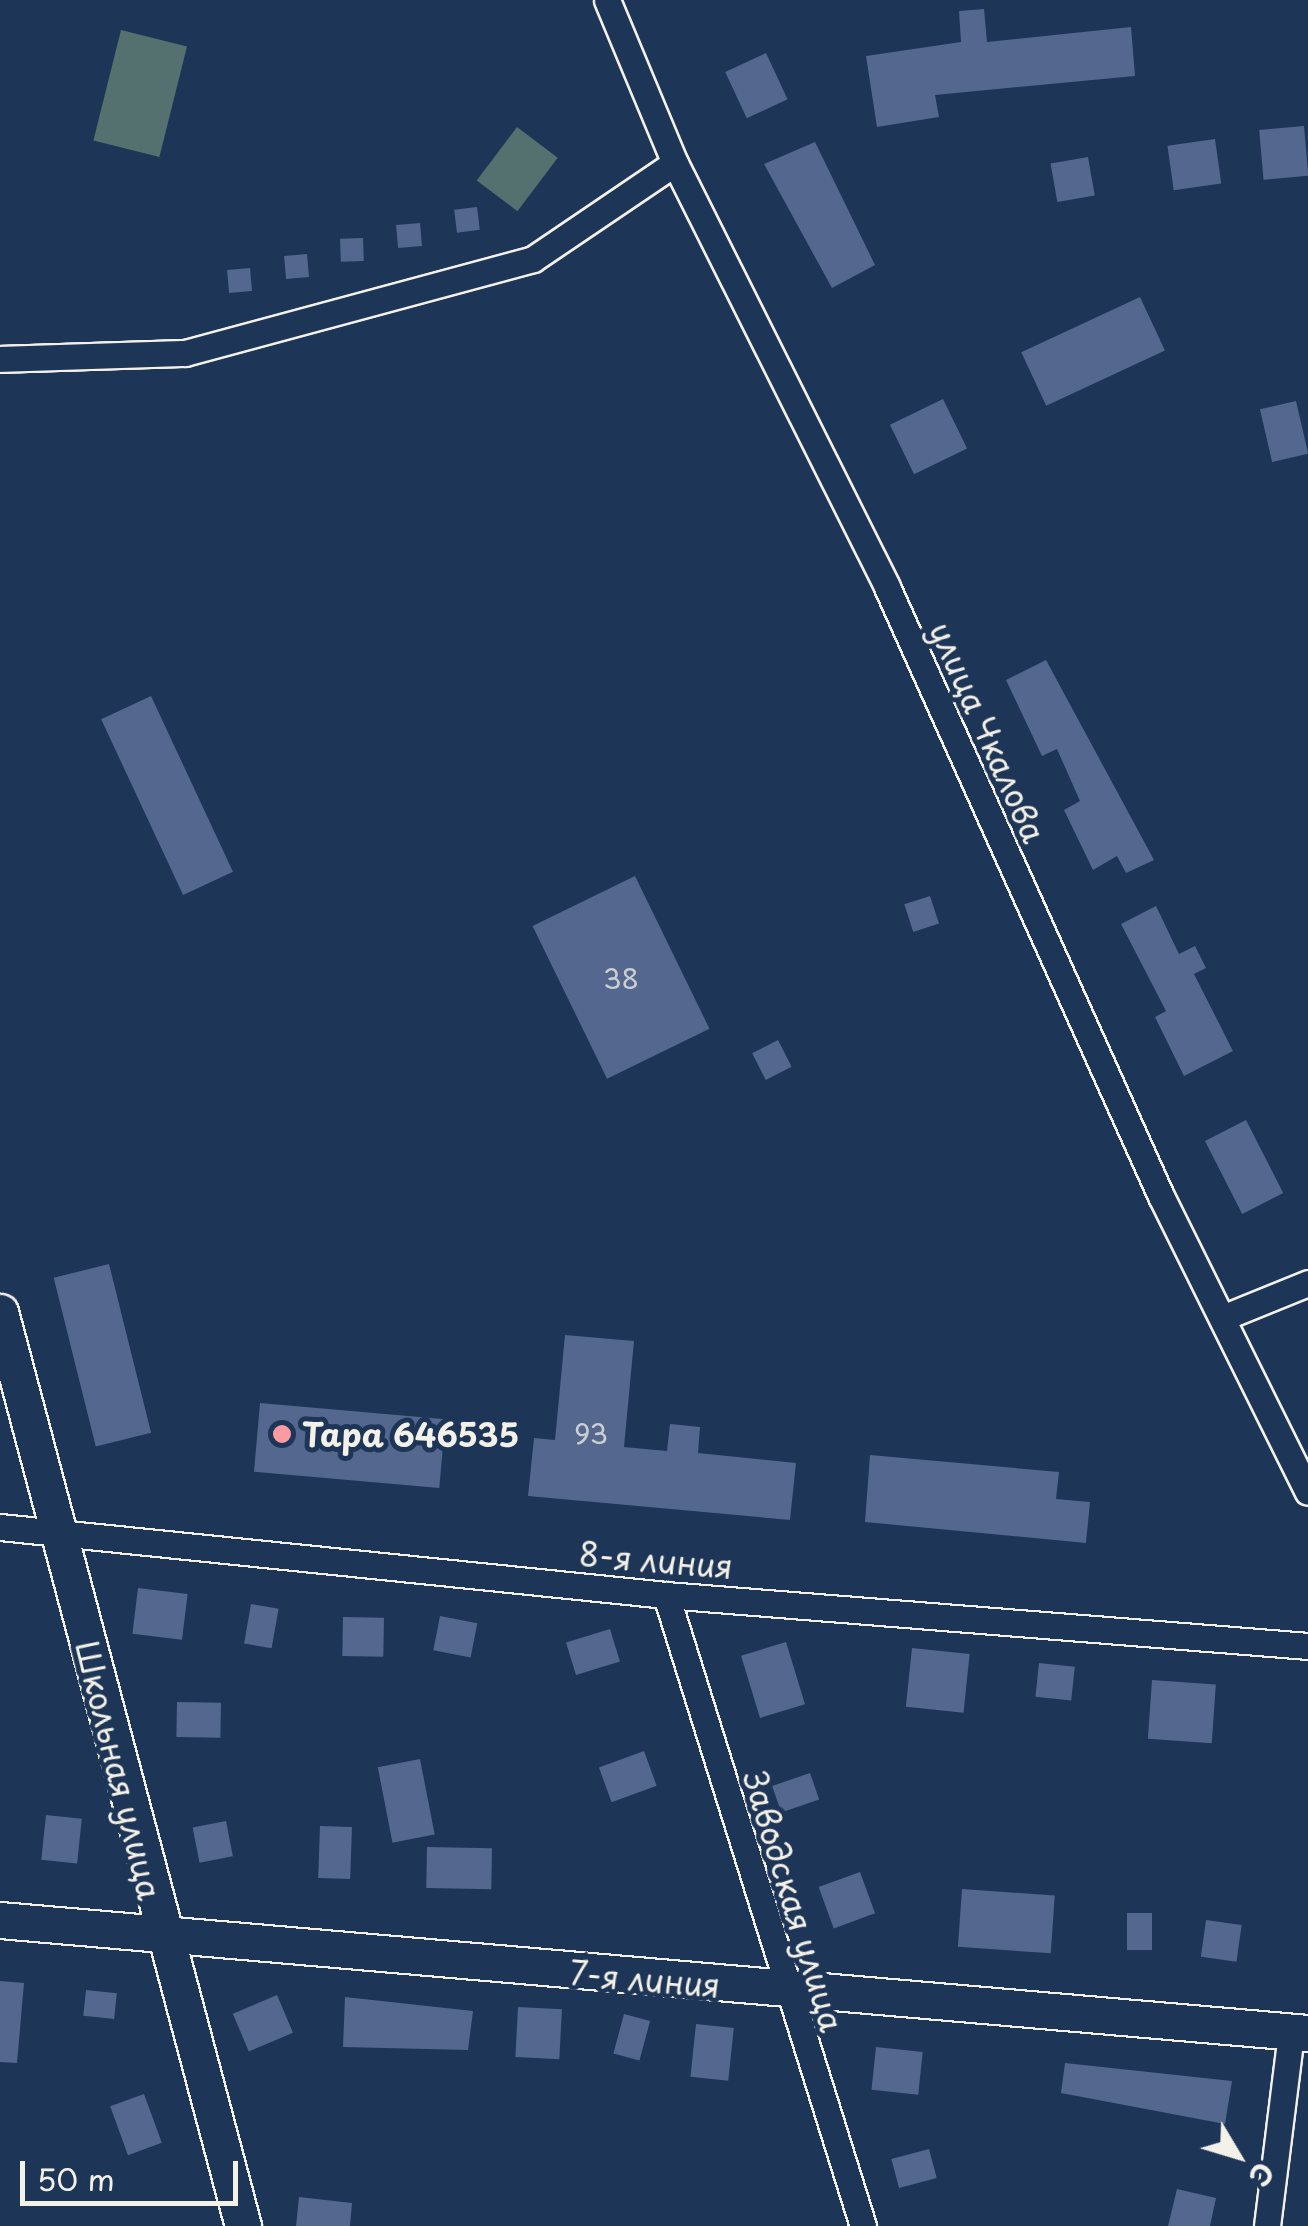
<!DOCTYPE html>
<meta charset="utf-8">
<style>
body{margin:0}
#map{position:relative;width:1308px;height:2226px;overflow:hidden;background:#1d3557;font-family:"Playpen Sans",sans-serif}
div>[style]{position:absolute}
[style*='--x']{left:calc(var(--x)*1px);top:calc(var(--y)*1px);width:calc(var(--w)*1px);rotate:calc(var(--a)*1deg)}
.green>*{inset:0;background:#54716f;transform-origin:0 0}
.building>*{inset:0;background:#53678f;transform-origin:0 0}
.roads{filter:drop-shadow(2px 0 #f4f1e8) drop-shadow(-2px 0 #f4f1e8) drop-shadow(0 2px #f4f1e8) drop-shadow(0 -2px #f4f1e8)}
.street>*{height:25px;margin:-12.5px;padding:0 12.5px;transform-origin:12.5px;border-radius:12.5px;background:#1d3557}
.secondary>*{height:35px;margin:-17.5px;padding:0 17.5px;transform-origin:17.5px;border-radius:17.5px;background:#1d3557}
.dots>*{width:28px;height:28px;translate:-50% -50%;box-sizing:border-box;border:5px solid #1d3557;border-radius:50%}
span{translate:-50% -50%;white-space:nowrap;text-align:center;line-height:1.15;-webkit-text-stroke:10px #1d3557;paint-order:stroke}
.number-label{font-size:28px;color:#ccced2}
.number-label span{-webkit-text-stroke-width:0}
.street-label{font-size:32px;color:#f4f1e8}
.poi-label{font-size:32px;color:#f4f1e8;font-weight:700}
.left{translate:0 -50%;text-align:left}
.north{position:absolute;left:1188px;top:2106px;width:100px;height:100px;-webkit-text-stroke:8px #1d3557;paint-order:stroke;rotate:128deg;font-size:28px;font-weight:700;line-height:40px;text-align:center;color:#f4f1e8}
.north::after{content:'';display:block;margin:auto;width:35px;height:45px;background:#f4f1e8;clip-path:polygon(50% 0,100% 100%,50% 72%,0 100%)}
.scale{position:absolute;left:20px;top:2161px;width:218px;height:45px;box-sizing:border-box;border:5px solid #f4f1e8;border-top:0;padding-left:12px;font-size:30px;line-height:35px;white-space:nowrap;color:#f4f1e8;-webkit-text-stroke:8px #1d3557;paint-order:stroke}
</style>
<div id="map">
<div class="green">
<i style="left:121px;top:30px;width:68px;height:114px;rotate:14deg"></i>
<i style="left:517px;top:127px;width:51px;height:67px;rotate:37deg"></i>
</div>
<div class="building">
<i style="clip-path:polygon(984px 9px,987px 42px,1131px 27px,1135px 76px,935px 95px,939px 117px,877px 127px,866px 56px,961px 42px,959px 11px)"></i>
<i style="left:766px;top:53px;width:51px;height:45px;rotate:65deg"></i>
<i style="left:1304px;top:126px;width:50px;height:45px;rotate:85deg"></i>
<i style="left:1215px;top:139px;width:45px;height:48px;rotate:82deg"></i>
<i style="clip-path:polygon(815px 142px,875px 265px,832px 288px,764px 164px)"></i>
<i style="left:1088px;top:157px;width:39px;height:38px;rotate:80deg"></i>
<i style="left:477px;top:207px;width:23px;height:23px;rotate:83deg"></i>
<i style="left:420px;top:223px;width:23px;height:24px;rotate:85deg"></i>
<i style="left:363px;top:238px;width:23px;height:23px;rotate:88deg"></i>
<i style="left:307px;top:254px;width:23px;height:23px;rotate:85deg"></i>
<i style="left:250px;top:268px;width:23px;height:23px;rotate:85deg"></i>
<i style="left:1140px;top:297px;width:59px;height:131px;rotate:65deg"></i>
<i style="left:943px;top:399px;width:55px;height:59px;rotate:64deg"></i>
<i style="left:1296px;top:401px;width:54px;height:37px;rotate:77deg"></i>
<i style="clip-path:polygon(1046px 660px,1154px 860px,1126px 873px,1117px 856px,1093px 870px,1064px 810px,1080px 801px,1057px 749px,1042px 756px,1006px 680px)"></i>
<i style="left:151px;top:696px;width:194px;height:55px;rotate:65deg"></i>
<i style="left:635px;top:876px;width:170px;height:114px;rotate:64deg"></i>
<i style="left:930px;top:896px;width:29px;height:27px;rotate:72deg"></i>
<i style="clip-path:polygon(1156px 906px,1179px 954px,1195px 946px,1206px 968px,1194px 974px,1233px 1051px,1184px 1076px,1155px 1017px,1166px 1011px,1121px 924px)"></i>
<i style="left:778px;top:1040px;width:30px;height:29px;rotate:63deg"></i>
<i style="left:1246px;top:1120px;width:82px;height:46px;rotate:63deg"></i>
<i style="left:109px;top:1264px;width:174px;height:57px;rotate:76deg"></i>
<i style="clip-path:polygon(565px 1335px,634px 1341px,624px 1447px,667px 1451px,670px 1424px,700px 1427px,698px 1453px,796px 1463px,790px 1520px,528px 1496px,534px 1438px,555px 1440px)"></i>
<i style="left:260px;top:1403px;width:186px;height:69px;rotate:5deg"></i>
<i style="clip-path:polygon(870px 1455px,1059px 1472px,1056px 1499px,1090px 1502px,1086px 1543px,865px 1522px)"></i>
<i style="left:138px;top:1588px;width:50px;height:46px;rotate:7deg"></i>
<i style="left:251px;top:1604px;width:28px;height:40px;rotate:10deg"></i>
<i style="left:440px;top:1616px;width:38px;height:35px;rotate:11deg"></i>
<i style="left:343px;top:1617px;width:41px;height:39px;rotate:1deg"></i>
<i style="left:610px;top:1629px;width:34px;height:46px;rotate:73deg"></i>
<i style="left:786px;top:1642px;width:65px;height:47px;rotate:73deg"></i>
<i style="left:912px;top:1648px;width:58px;height:59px;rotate:6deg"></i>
<i style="left:1039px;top:1663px;width:36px;height:34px;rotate:6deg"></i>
<i style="left:1152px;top:1680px;width:64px;height:59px;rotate:4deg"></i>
<i style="left:177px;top:1702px;width:44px;height:35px;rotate:1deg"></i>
<i style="left:644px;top:1751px;width:37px;height:48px;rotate:70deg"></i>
<i style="left:420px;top:1759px;width:77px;height:43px;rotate:79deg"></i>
<i style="left:810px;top:1773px;width:28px;height:40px;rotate:71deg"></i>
<i style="left:46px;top:1815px;width:36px;height:45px;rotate:6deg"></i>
<i style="left:226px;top:1821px;width:36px;height:34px;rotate:79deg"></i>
<i style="left:320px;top:1826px;width:32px;height:52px;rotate:2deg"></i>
<i style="left:427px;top:1847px;width:65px;height:41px;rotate:1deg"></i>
<i style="left:860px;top:1872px;width:44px;height:44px;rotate:70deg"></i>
<i style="left:962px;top:1889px;width:93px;height:58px;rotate:4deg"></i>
<i style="left:1127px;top:1913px;width:25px;height:37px"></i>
<i style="left:1206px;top:1920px;width:36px;height:37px;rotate:8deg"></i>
<i style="clip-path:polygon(0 1981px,24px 1983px,17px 2063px,0 2062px)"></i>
<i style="left:86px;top:1990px;width:31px;height:26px;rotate:6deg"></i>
<i style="left:277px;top:1995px;width:41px;height:48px;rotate:67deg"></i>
<i style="clip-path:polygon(345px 1997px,473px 2011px,468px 2050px,343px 2047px)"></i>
<i style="left:518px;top:2007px;width:44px;height:50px;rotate:3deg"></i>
<i style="left:624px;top:2014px;width:27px;height:41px;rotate:15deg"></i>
<i style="left:696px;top:2024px;width:38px;height:53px;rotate:6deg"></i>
<i style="left:876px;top:2047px;width:47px;height:43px;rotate:6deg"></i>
<i style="clip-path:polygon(1065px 2063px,1232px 2081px,1225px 2124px,1061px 2093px)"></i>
<i style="left:144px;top:2094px;width:52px;height:36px;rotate:70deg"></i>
<i style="left:929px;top:2149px;width:30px;height:39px;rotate:75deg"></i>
<i style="clip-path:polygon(1177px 2189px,1216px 2198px,1210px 2226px,1168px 2226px)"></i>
<i style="clip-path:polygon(299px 2197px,352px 2203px,350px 2226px,296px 2226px)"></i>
</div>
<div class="roads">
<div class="street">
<i style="--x:607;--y:0;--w:177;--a:67.4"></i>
<i style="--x:675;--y:163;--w:474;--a:63.4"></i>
<i style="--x:887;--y:587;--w:668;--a:65.78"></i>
<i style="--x:1161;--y:1196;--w:330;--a:63.6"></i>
<i style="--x:0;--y:359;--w:185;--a:-1.9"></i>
<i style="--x:185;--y:353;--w:360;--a:-15.1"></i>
<i style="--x:533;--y:259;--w:171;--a:-34.1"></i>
<i style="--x:1222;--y:1318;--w:93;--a:-22.1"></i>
<i style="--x:0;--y:1527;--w:669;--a:5.83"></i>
<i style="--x:666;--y:1595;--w:644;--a:4.54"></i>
<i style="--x:666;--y:1595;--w:661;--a:72.66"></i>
<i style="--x:1267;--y:2226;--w:195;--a:-82.9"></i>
</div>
<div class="secondary">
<i style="--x:0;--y:1312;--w:946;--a:75.11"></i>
<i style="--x:0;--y:1920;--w:1313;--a:4.94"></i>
</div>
</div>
<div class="dots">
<i style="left:282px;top:1434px;background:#ff9aa2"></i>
</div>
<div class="number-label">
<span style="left:621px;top:978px">38</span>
<span style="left:591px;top:1433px">93</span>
</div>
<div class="street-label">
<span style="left:988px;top:732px;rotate:66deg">улица Чкалова</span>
<span style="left:656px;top:1560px;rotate:5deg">8-я линия</span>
<span style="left:119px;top:1770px;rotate:76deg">Школьная улица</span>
<span style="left:794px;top:1901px;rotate:73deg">Заводская улица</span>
<span style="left:645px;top:1979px;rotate:5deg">7-я линия</span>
</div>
<div class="poi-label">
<span class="left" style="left:302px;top:1434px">Тара 646535</span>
</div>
<div class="north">С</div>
<div class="scale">50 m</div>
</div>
